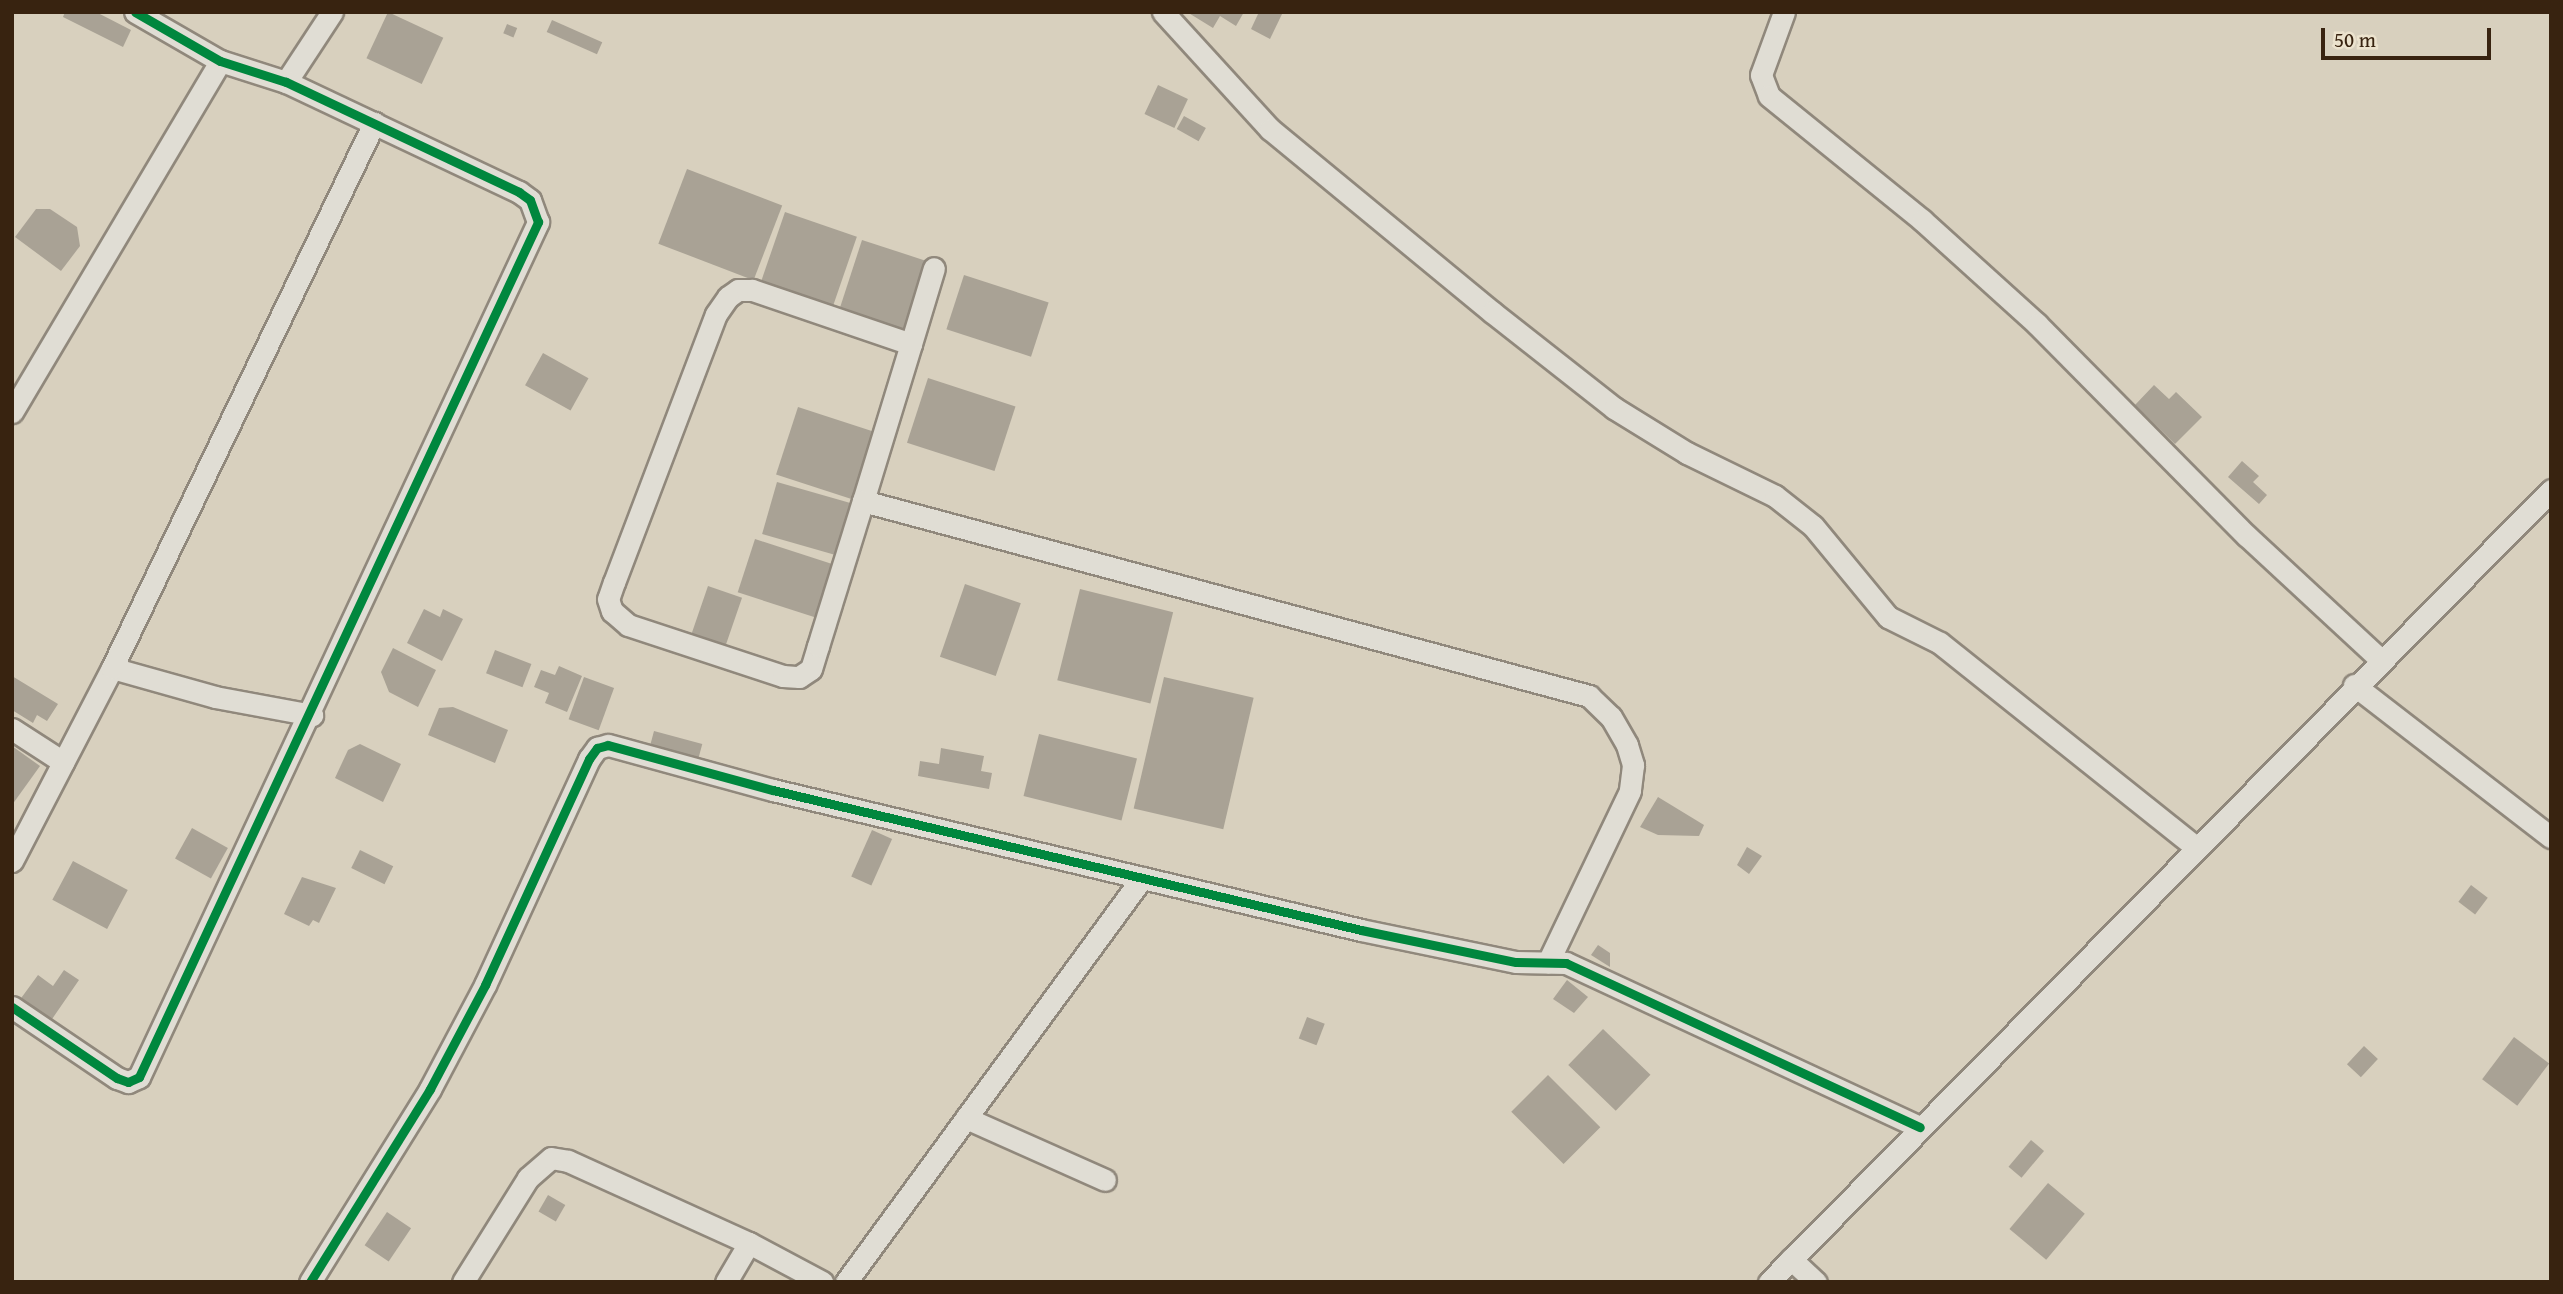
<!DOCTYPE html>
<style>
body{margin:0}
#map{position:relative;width:2563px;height:1294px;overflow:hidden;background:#d8d0be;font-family:"Gentium Book Plus",serif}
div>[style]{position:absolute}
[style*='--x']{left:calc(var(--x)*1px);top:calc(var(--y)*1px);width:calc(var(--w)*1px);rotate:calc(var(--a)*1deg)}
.building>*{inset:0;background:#a9a295;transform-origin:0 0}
.roads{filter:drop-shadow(2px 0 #90887c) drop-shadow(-2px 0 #90887c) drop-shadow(0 2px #90887c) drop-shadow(0 -2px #90887c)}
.minor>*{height:21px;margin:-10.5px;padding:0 10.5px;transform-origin:10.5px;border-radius:10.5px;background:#e0ddd4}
.cycleway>*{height:9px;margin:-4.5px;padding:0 4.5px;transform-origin:4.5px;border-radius:4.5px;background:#00873e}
span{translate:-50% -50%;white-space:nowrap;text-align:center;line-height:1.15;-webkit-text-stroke:5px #ece3ce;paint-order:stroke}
.frame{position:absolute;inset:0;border:14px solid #382310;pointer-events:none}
.scale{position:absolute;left:2321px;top:28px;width:170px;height:32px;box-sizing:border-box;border:4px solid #382310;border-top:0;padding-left:9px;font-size:21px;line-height:24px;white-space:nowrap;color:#382310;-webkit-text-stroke:5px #ece3ce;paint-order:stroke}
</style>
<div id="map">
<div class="building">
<i style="clip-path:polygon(65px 12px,96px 12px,131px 30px,123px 47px,63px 17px)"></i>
<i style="left:388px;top:12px;width:61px;height:51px;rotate:25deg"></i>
<i style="clip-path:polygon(1187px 12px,1244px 12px,1236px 26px,1220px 16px,1213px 28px)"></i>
<i style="clip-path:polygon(1259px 12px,1283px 12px,1270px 39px,1251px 29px)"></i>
<i style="left:552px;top:20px;width:55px;height:13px;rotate:24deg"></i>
<i style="left:507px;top:24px;width:11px;height:10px;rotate:22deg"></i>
<i style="left:1158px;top:85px;width:33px;height:32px;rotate:25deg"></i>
<i style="left:1184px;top:116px;width:25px;height:15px;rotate:29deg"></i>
<i style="left:687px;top:169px;width:102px;height:80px;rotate:21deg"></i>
<i style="clip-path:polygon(36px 209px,50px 209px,77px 227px,80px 246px,61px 271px,15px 237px)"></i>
<i style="left:785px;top:212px;width:76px;height:74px;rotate:19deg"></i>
<i style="left:862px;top:240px;width:70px;height:75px;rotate:18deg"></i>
<i style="left:964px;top:275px;width:89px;height:57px;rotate:18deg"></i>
<i style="left:543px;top:353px;width:52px;height:37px;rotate:29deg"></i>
<i style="left:928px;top:378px;width:92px;height:68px;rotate:18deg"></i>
<i style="clip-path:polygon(2154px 385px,2169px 399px,2176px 392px,2202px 417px,2175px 444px,2135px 405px)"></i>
<i style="left:798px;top:407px;width:80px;height:71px;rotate:18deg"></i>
<i style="clip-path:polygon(2242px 461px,2259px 476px,2253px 482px,2267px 495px,2259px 504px,2228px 477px)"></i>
<i style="left:777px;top:482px;width:79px;height:54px;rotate:16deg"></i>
<i style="left:755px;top:539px;width:86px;height:56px;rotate:18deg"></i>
<i style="left:965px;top:584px;width:59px;height:77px;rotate:19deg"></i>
<i style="left:708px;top:586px;width:36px;height:52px;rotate:19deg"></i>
<i style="left:1080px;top:589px;width:96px;height:94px;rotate:14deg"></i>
<i style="clip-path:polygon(424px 609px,440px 617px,443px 609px,463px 619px,442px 661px,407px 643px)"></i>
<i style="clip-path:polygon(393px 648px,436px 670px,418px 707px,389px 692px,381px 672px)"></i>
<i style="left:495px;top:650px;width:39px;height:25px;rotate:21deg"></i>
<i style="clip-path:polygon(559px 666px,582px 676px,567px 712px,545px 703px,549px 693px,534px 687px,541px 670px,555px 675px)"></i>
<i style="clip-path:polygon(12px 676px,58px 704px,47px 721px,37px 715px,33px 723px,12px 710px)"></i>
<i style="left:584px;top:677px;width:32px;height:45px;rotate:20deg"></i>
<i style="left:1164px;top:677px;width:92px;height:135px;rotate:13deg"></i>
<i style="clip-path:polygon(453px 707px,508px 730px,495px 763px,428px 735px,439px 708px)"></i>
<i style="left:654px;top:731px;width:50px;height:18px;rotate:15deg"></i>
<i style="left:1039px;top:734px;width:101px;height:64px;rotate:14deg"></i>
<i style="clip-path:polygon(360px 744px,401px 764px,383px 802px,335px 778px,348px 750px)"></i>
<i style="clip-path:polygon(12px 746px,40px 766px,12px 805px)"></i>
<i style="clip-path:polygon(941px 748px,984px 756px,981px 771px,992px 773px,989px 789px,918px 776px,920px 761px,939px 764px)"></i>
<i style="clip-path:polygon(1658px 797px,1704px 825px,1699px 836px,1658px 835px,1640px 827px)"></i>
<i style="left:192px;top:828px;width:41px;height:35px;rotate:29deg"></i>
<i style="left:872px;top:830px;width:22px;height:51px;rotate:24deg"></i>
<i style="clip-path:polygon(1747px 847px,1762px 856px,1749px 874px,1737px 865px)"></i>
<i style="left:360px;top:850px;width:37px;height:20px;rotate:26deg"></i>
<i style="left:73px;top:861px;width:62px;height:44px;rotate:28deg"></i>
<i style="clip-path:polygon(302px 877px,336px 888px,319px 923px,313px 920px,309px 926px,284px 914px)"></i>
<i style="left:2471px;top:885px;width:21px;height:21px;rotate:37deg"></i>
<i style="clip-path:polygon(1598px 945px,1610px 953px,1610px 967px,1591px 955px)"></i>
<i style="clip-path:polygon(64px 970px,79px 980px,50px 1022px,19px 1001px,38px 975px,53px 986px)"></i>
<i style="clip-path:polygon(1567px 980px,1588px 997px,1574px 1013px,1553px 999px)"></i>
<i style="left:1307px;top:1017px;width:19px;height:23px;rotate:21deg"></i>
<i style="left:1603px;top:1029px;width:66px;height:50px;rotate:44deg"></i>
<i style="left:2514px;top:1037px;width:44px;height:53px;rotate:37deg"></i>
<i style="left:2364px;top:1046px;width:19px;height:25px;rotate:43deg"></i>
<i style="left:1548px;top:1075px;width:74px;height:52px;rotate:45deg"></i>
<i style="left:2031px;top:1140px;width:17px;height:35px;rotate:40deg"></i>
<i style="left:2048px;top:1183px;width:48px;height:60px;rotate:40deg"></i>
<i style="left:548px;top:1195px;width:20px;height:19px;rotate:30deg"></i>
<i style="left:387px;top:1212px;width:29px;height:40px;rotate:34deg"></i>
</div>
<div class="roads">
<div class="minor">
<i style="--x:1163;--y:12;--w:159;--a:47.6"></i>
<i style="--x:1270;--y:129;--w:288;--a:39.5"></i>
<i style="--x:1492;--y:312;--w:155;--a:38.2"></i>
<i style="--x:1614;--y:408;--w:86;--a:31.7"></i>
<i style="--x:1687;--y:453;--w:98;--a:26"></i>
<i style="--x:1775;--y:496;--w:48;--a:38.3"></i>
<i style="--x:1813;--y:526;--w:118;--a:50.5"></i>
<i style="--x:1888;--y:617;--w:58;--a:26.6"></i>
<i style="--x:1940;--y:643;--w:327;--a:38.6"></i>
<i style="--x:1784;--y:12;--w:67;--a:110.1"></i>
<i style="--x:1761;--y:75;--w:22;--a:69"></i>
<i style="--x:1769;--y:96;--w:197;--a:39"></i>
<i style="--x:1922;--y:220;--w:155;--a:42.1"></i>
<i style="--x:2037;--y:324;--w:298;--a:45.3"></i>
<i style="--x:2247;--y:536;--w:181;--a:42.8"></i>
<i style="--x:286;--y:82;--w:84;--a:-56.7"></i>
<i style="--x:911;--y:344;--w:168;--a:-161.2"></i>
<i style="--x:752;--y:290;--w:14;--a:180"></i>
<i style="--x:738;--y:290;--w:12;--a:145"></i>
<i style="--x:728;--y:297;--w:21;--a:125"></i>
<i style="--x:716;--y:314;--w:287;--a:110.8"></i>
<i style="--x:614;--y:582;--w:18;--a:109"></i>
<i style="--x:608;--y:599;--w:13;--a:72"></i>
<i style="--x:612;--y:611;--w:21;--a:41"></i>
<i style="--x:628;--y:625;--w:163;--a:18.2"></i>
<i style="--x:783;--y:676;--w:16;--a:4"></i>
<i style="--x:799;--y:677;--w:14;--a:-34"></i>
<i style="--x:811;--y:669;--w:24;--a:-73"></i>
<i style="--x:818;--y:646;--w:152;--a:-72.8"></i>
<i style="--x:863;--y:501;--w:164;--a:-73"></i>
<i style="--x:911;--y:344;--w:79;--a:-73.2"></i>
<i style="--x:12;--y:412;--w:408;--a:-59.3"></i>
<i style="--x:863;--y:501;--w:752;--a:15.03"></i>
<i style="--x:1589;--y:696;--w:30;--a:44"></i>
<i style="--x:1611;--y:717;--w:32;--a:60"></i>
<i style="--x:1627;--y:745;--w:21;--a:73"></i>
<i style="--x:1633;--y:765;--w:26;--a:97"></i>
<i style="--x:1630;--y:791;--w:190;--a:115.6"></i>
<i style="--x:112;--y:668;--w:107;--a:15.7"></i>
<i style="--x:215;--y:697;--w:99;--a:10.5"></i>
<i style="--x:2354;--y:685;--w:249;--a:37.7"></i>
<i style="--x:12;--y:729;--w:61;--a:32.9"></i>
<i style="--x:12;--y:861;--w:217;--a:-62.6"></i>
<i style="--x:112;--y:668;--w:605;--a:-64.32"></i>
<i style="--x:12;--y:1007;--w:127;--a:34.1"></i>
<i style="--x:117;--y:1078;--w:12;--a:20"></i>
<i style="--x:128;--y:1082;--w:12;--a:-24"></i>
<i style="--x:139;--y:1077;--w:944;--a:-64.98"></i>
<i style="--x:538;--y:222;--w:23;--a:-110"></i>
<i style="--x:530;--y:200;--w:14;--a:-144"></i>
<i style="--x:519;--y:192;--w:258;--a:-154.7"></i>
<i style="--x:286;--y:82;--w:69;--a:-162.3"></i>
<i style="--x:220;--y:61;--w:98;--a:-150"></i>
<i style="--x:966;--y:1118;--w:152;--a:24"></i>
<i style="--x:1791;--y:1259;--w:34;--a:43"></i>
<i style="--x:310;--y:1282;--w:227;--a:-58.1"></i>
<i style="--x:430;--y:1089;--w:118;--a:-62.1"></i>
<i style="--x:485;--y:985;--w:249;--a:-65.3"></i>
<i style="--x:589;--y:759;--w:14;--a:-54"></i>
<i style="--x:597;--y:748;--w:11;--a:-15"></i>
<i style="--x:608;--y:745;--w:171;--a:15.3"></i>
<i style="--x:773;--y:790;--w:604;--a:13.39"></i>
<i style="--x:1361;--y:930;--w:158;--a:11.7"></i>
<i style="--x:1516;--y:962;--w:50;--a:1.1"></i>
<i style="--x:1566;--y:963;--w:390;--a:24.9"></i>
<i style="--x:463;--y:1282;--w:123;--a:-58"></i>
<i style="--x:528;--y:1178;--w:30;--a:-41"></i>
<i style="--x:551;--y:1158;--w:17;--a:10"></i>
<i style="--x:568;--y:1161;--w:199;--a:24.4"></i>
<i style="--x:749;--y:1243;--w:83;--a:28.1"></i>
<i style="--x:726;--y:1282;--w:45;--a:-59.5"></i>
<i style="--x:846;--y:1282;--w:501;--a:-53.77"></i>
<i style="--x:1769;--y:1282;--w:1113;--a:-45.36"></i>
</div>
</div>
<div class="cycleway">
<i style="--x:12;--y:1007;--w:127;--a:34.1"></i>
<i style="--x:117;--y:1078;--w:12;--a:20"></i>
<i style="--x:128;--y:1082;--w:12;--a:-24"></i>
<i style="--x:139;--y:1077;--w:944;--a:-64.98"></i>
<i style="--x:538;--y:222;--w:23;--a:-110"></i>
<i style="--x:530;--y:200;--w:14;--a:-144"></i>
<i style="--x:519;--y:192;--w:258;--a:-154.7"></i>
<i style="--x:286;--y:82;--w:69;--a:-162.3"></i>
<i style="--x:220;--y:61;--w:98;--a:-150"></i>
<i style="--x:310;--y:1282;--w:227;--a:-58.1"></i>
<i style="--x:430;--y:1089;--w:118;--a:-62.1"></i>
<i style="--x:485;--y:985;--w:249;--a:-65.3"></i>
<i style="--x:589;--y:759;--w:14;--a:-54"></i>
<i style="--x:597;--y:748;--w:11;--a:-15"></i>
<i style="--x:608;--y:745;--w:171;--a:15.3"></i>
<i style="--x:773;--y:790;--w:604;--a:13.39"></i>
<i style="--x:1361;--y:930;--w:158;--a:11.7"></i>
<i style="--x:1516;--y:962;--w:50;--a:1.1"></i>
<i style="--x:1566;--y:963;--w:390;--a:24.9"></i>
</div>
<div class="frame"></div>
<div class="scale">50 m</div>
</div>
